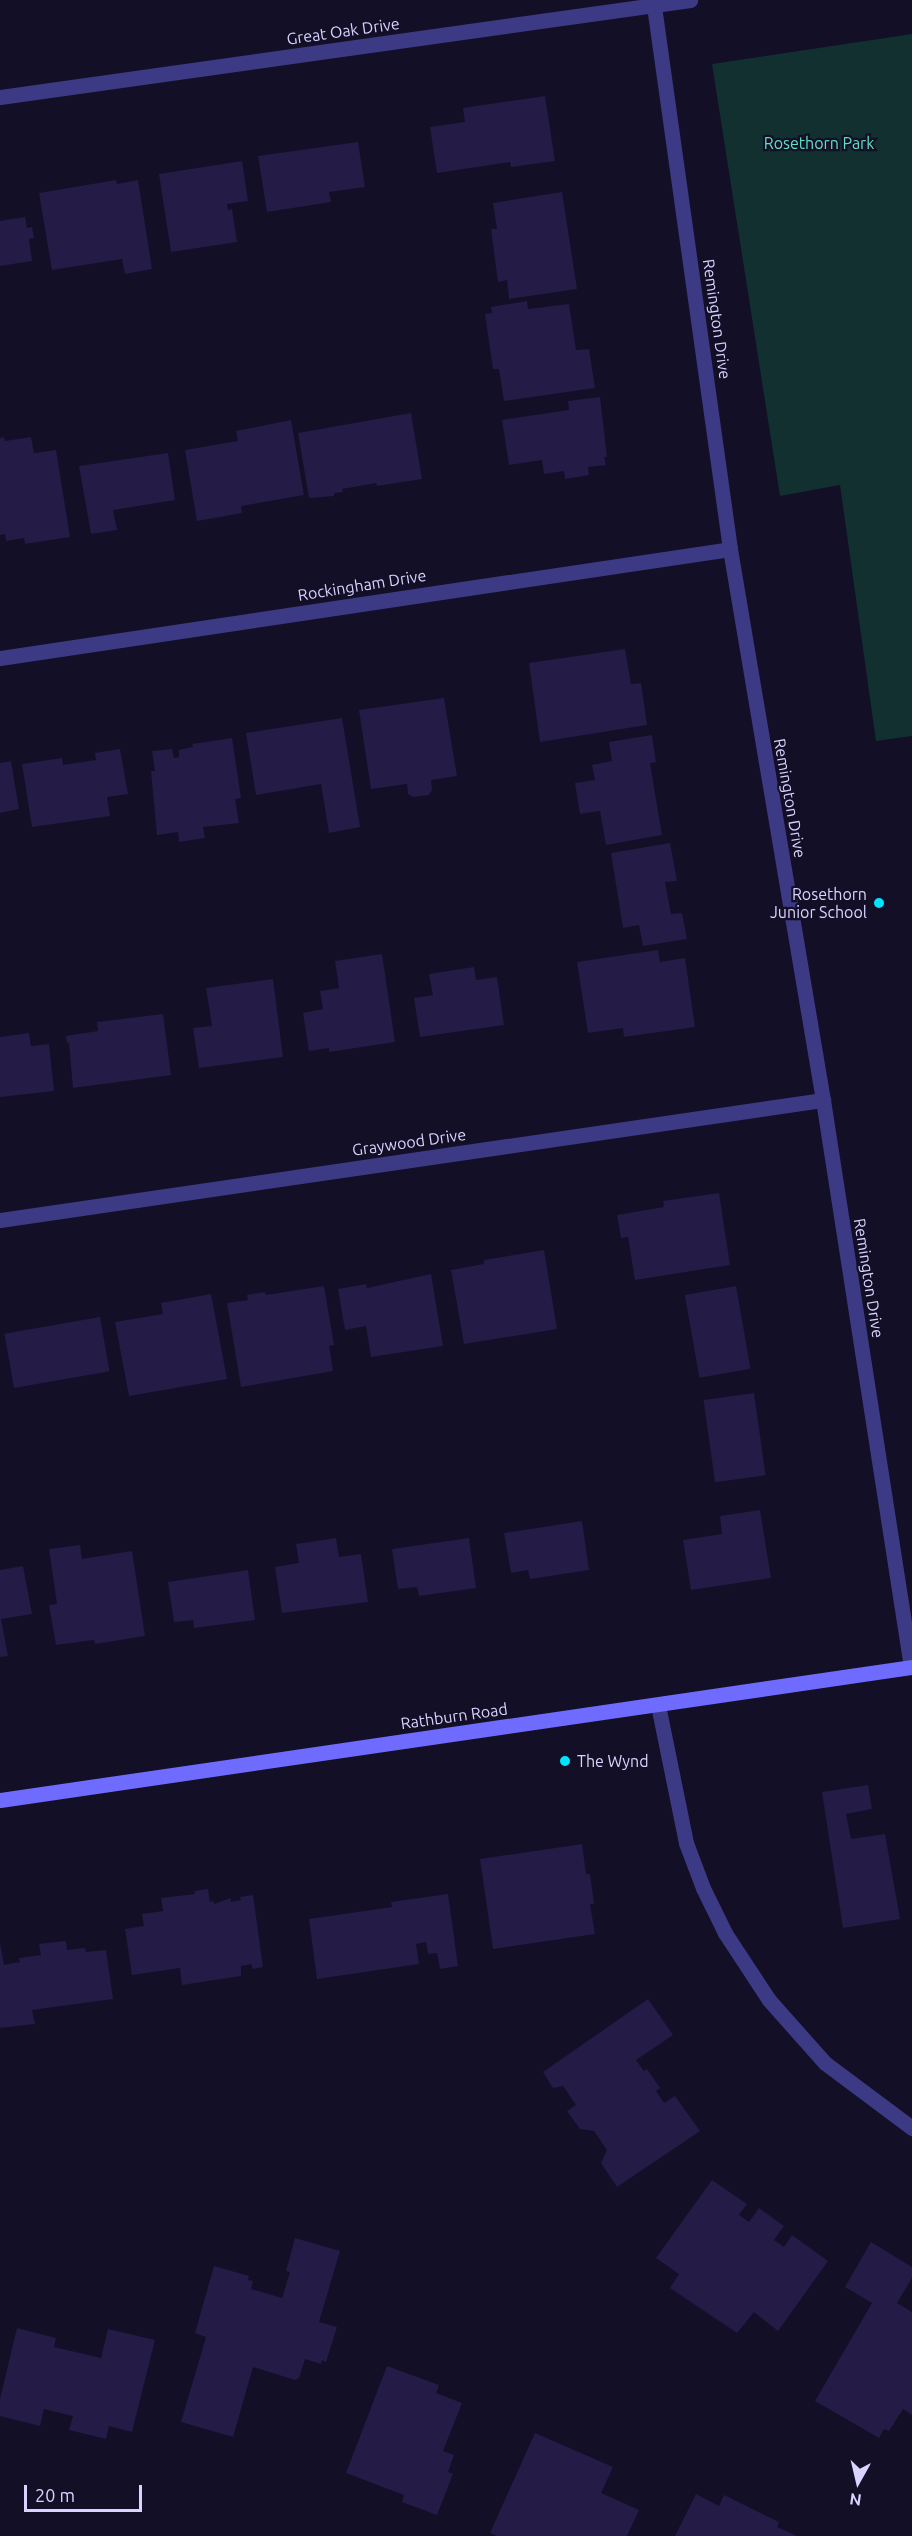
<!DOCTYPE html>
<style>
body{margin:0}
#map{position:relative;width:912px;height:2536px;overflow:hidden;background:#130f26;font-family:Ubuntu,sans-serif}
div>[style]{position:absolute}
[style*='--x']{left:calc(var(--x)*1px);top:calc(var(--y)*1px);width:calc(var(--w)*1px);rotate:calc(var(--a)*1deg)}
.green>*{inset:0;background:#12302f}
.building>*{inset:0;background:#241b47;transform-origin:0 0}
.street>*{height:15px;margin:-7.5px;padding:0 7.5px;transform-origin:7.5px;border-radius:7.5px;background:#3d3a85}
.secondary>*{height:15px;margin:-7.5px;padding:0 7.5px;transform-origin:7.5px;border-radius:7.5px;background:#6f6bff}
.dots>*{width:16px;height:16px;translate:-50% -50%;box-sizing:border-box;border:3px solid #130f26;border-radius:50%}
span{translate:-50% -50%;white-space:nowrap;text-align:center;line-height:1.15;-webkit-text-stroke:4.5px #130f26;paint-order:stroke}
.street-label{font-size:16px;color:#d9d4ff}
.park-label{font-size:16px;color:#5fe0c0}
.poi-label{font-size:16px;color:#d9d4ff}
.right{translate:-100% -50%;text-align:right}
.left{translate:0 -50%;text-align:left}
.north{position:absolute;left:828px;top:2452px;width:60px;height:60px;-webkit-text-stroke:4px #130f26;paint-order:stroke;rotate:188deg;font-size:16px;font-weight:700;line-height:24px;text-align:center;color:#d9d4ff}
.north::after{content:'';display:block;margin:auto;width:21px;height:27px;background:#d9d4ff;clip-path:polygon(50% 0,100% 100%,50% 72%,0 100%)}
.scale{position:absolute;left:24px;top:2485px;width:118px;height:27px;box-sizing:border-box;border:3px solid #d9d4ff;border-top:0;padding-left:8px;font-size:18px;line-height:21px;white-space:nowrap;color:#d9d4ff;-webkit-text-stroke:4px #130f26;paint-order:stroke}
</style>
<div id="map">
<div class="green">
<i style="clip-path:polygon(912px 34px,912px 736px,876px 741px,840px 485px,780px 496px,712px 64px)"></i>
</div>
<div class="building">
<i style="clip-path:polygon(545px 96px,555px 161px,511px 167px,510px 162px,437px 173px,430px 127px,465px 122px,463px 108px)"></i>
<i style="clip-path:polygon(358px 142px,365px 187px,329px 192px,331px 202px,267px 212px,258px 156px)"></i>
<i style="clip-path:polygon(242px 161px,248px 201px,227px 204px,228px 210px,232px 209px,237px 242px,171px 252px,159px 174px)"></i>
<i style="clip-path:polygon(116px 180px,117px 184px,138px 180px,152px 269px,125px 274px,122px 259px,52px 270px,39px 193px)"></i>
<i style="clip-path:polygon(562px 192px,577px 289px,509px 299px,507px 280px,498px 282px,491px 229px,497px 229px,493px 203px)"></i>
<i style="clip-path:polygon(25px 217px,27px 228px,32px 227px,34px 238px,29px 239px,32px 261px,0 266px,0 221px)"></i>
<i style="clip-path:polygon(527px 301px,528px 309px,569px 304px,576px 350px,589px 349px,595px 388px,504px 401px,499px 369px,493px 369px,485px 314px,492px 313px,491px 307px)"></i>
<i style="clip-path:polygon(600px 397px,607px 457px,604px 457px,606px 465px,588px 467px,589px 475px,565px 479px,564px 471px,544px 474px,542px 460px,509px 465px,502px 420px,569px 410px,568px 401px)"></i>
<i style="clip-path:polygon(411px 413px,422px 479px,377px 486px,376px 483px,342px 489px,343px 492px,334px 493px,334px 496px,309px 498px,298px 433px)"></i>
<i style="clip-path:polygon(291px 420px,304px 495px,241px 506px,242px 513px,197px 521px,185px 450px,238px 441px,236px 431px)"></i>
<i style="clip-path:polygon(4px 437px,5px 441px,31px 437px,34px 453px,56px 450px,70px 537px,25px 544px,24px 538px,6px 541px,5px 534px,0 535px,0 438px)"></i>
<i style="clip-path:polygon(168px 453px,175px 500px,113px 510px,117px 530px,91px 534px,79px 466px)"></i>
<i style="clip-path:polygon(625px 649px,631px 684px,641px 683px,647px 725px,540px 742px,529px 663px)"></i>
<i style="clip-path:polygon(444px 698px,457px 776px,431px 780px,432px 790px,429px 795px,413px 797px,408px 794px,407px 784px,371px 789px,359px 710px)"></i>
<i style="clip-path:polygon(342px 718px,360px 827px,329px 833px,321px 784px,256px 795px,246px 733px)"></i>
<i style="clip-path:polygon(652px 735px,656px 762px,650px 763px,662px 835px,606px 845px,600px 811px,580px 814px,575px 783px,595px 780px,592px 765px,612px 761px,609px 742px)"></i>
<i style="clip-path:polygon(232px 738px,241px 798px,235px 799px,239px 823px,203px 827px,205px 838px,179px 842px,178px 832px,157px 835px,151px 771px,155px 771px,152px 751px,172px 749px,174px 758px,179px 757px,179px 750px,193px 747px,192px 744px)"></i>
<i style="clip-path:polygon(120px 749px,128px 794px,107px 797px,110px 816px,32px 827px,22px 764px,62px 758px,63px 765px,96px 760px,95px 753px)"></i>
<i style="clip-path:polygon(11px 761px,19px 809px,0 813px,0 763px)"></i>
<i style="clip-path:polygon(670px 843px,677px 881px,665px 882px,671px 914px,682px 913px,687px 939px,643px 946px,639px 925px,623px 928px,611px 853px)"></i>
<i style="clip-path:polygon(658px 950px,660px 962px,685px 958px,695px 1027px,624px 1037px,623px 1028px,588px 1033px,577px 962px)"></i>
<i style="clip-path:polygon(382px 954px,395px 1042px,329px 1052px,329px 1048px,309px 1051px,303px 1013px,323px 1009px,320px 991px,339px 988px,335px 961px)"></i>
<i style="clip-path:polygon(474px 967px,476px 980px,497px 977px,504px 1025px,420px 1037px,414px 998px,433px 995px,429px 974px)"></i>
<i style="clip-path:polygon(273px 979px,283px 1057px,199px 1068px,193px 1028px,212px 1026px,206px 988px)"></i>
<i style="clip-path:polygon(163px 1014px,171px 1075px,73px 1088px,69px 1043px,67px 1043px,66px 1036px,98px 1031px,97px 1022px)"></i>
<i style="clip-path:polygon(29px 1033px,31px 1046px,49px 1044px,54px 1091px,0 1097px,0 1037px)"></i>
<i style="clip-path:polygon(719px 1193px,730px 1265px,635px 1280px,628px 1237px,621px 1238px,617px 1215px,664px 1207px,663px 1201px)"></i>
<i style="clip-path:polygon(544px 1250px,557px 1329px,464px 1344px,451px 1270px,484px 1264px,484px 1260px)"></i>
<i style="clip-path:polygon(431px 1274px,443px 1346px,371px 1357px,366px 1326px,345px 1330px,338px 1289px,366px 1284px,367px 1288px)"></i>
<i style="clip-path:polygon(324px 1286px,334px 1345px,329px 1346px,333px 1371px,241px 1387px,227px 1303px,248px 1300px,247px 1295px,265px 1292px,266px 1295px)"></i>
<i style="left:736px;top:1286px;width:84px;height:52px;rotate:80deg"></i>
<i style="clip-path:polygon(211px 1294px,227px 1379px,129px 1396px,115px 1322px,163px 1314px,161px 1303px)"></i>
<i style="left:100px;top:1317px;width:55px;height:97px;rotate:80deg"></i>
<i style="left:754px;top:1393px;width:83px;height:51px;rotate:82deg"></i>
<i style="clip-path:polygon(760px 1510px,771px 1578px,691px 1590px,683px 1540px,722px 1534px,720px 1516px)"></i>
<i style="clip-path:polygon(582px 1521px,589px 1570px,530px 1579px,528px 1570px,511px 1573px,504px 1533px)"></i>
<i style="clip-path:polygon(336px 1538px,339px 1557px,361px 1554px,368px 1602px,282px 1613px,275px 1567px,299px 1563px,296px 1544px)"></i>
<i style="clip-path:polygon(469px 1538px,476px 1588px,419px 1596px,417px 1587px,398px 1589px,392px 1549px)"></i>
<i style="clip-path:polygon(80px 1545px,82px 1559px,132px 1551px,145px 1636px,95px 1644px,94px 1640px,56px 1645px,49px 1605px,57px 1604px,49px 1549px)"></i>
<i style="clip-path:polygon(23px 1566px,32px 1614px,1px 1619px,8px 1656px,0 1657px,0 1570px)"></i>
<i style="clip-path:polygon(248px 1570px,255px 1620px,194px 1628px,193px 1620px,174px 1622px,168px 1582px)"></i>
<i style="clip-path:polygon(868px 1785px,872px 1809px,846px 1814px,851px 1839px,885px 1834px,900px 1919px,843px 1928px,822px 1792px)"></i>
<i style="clip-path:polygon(582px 1844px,586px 1874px,590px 1874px,594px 1904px,590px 1904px,595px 1934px,493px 1949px,480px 1859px)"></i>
<i style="clip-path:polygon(208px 1889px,210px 1902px,214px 1901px,214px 1904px,231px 1898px,231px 1902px,241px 1900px,240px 1897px,253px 1895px,263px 1967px,252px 1969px,252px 1964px,241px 1966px,241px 1976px,182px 1985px,180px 1968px,132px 1975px,125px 1929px,144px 1926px,142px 1914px,163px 1911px,161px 1898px,195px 1894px,194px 1891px)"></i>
<i style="clip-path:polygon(448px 1894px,458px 1966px,440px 1969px,437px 1953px,428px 1954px,426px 1942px,416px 1944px,419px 1964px,317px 1979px,309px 1919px,392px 1907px,391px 1902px)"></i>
<i style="clip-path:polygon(66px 1941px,67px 1950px,85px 1948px,86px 1952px,106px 1950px,113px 1999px,32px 2010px,35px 2024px,0 2028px,0 1943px,4px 1965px,20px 1962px,19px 1958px,41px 1955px,39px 1944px)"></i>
<i style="clip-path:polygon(648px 1999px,673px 2035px,636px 2060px,644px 2071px,647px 2069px,660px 2088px,656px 2091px,664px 2103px,675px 2096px,700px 2131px,617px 2187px,601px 2163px,607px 2150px,594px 2131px,580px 2129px,567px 2111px,576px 2105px,563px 2086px,553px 2088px,543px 2072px)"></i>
<i style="clip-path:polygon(712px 2180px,747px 2204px,739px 2215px,749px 2222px,759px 2208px,784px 2226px,774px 2240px,784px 2247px,792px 2235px,828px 2261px,778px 2331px,754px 2312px,737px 2333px,670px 2288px,679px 2274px,656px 2258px)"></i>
<i style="clip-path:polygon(295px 2238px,340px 2251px,319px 2322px,337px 2327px,326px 2362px,322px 2360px,321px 2364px,305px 2359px,299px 2378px,295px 2380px,253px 2367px,233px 2437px,181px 2422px,206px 2337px,195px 2333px,214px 2266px,249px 2276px,248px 2280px,253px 2281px,251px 2289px,282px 2298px,290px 2272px,286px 2271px)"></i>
<i style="clip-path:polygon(871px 2242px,912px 2267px,912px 2278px,897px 2303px,912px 2312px,912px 2415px,903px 2409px,889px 2431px,884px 2429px,879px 2438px,815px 2401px,872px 2303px,845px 2287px)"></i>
<i style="clip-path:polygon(17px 2328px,56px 2338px,54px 2347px,101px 2358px,108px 2329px,155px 2340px,132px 2432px,109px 2426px,106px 2439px,69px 2430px,73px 2416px,44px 2409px,40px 2426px,0 2416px,0 2399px)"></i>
<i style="clip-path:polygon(387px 2366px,439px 2385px,436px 2393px,462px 2403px,443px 2451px,454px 2455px,448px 2472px,453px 2474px,437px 2515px,402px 2502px,404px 2495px,346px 2473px)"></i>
<i style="clip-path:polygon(535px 2433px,613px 2467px,601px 2493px,639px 2510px,627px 2536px,497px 2536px,490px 2533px)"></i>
<i style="clip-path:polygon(696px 2494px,719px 2506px,724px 2495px,779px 2522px,777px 2527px,797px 2536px,675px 2536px)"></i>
</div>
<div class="street">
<i style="--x:654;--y:6;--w:548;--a:82.03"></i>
<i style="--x:730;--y:549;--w:559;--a:80.42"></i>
<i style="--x:823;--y:1100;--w:574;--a:81.18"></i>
<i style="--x:0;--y:97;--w:697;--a:-8"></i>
<i style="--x:0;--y:658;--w:738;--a:-8.49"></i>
<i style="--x:0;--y:1220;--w:832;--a:-8.3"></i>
<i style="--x:658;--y:1705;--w:141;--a:78.5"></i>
<i style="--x:686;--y:1843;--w:48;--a:69.3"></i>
<i style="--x:703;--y:1888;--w:50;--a:63.9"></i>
<i style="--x:725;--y:1933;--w:80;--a:56.7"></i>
<i style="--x:769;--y:2000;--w:84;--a:48.4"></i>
<i style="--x:825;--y:2063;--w:109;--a:36.8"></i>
</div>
<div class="secondary">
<i style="--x:0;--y:1800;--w:922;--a:-8.3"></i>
</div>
<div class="dots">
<i style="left:879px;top:903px;background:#00e5ff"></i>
<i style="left:565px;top:1761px;background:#00e5ff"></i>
</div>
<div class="street-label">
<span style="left:343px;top:31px;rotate:-8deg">Great Oak Drive</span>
<span style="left:717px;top:319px;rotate:82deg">Remington Drive</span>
<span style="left:362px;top:585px;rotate:-9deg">Rockingham Drive</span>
<span style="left:790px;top:798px;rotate:80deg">Remington Drive</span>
<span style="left:409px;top:1142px;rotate:-8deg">Graywood Drive</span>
<span style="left:869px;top:1278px;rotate:81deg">Remington Drive</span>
<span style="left:454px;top:1716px;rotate:-8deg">Rathburn Road</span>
</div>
<div class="park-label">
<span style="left:819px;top:143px">Rosethorn Park</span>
</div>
<div class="poi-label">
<span class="right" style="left:867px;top:903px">Rosethorn<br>Junior School</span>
<span class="left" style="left:577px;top:1761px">The Wynd</span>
</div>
<div class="north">N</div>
<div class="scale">20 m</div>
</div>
